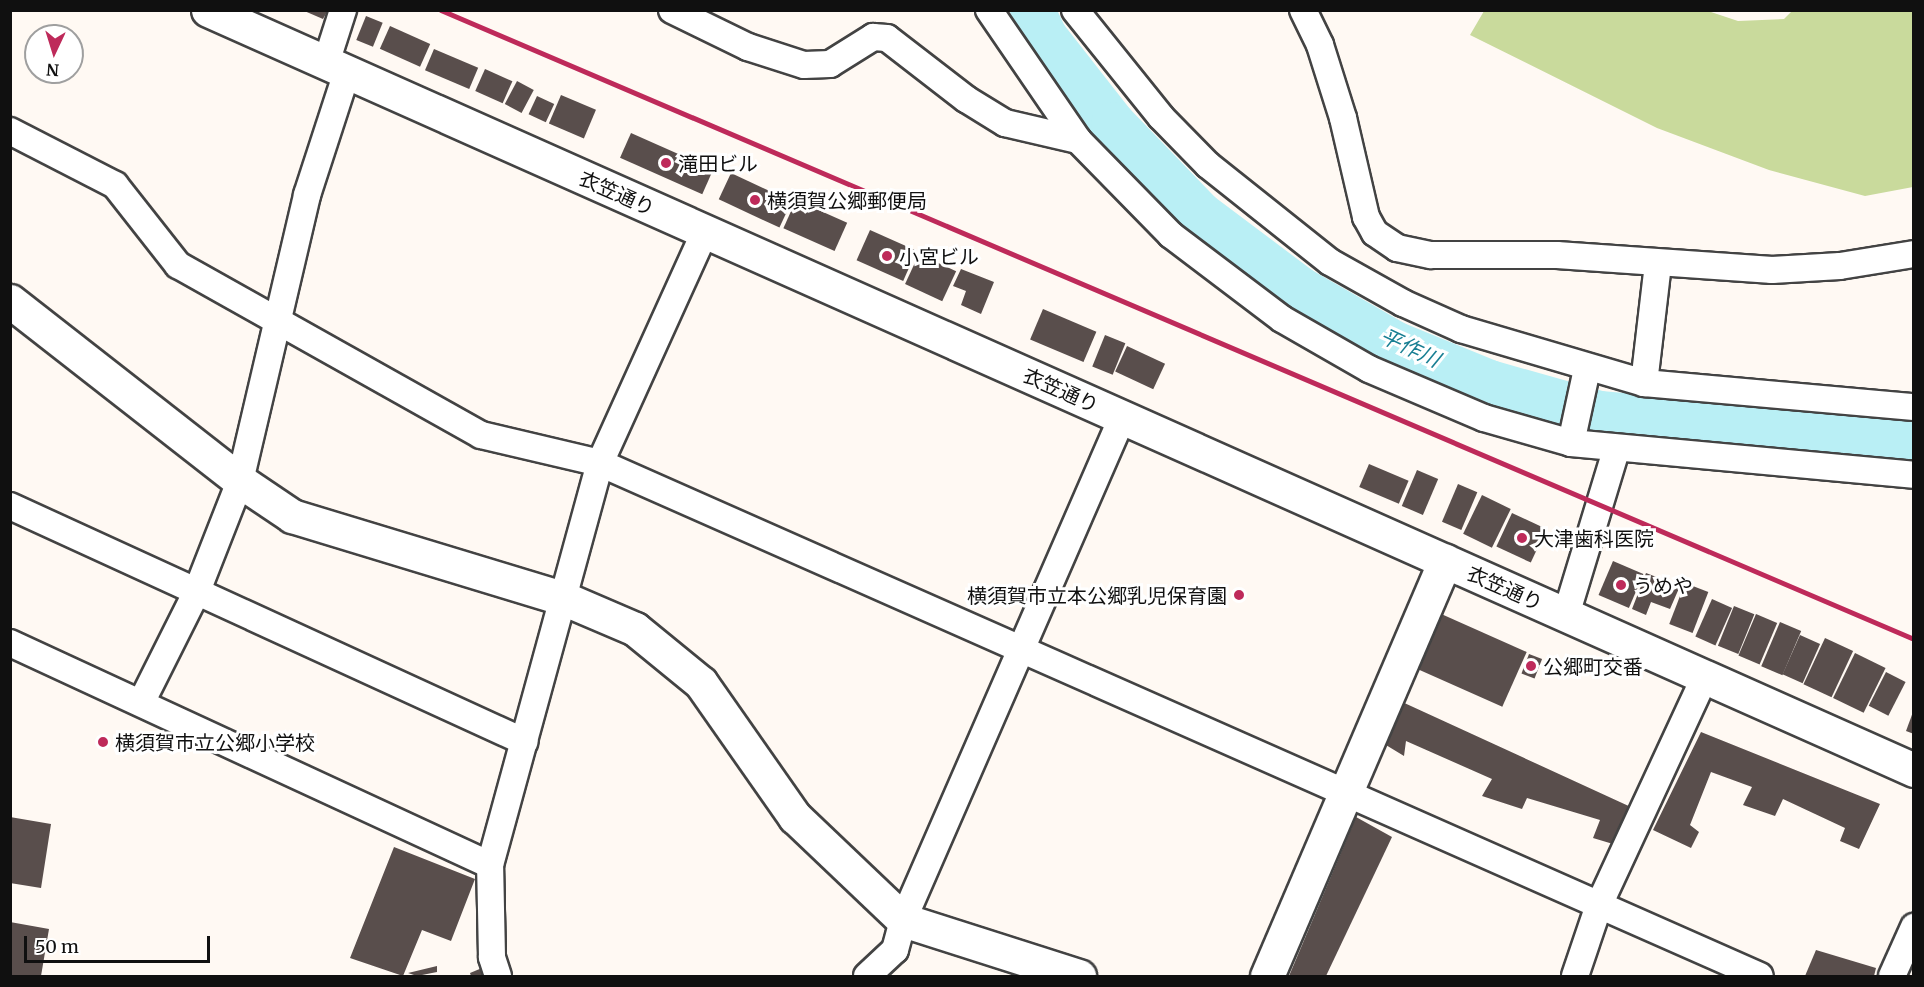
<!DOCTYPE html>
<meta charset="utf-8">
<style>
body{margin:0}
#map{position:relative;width:1924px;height:987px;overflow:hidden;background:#fff9f3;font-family:Merriweather,"Noto Sans JP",serif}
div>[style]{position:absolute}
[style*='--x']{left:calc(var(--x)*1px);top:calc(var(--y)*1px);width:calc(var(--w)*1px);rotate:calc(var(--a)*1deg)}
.forest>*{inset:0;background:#c9da9c}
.river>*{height:45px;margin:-22.5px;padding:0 22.5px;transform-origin:22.5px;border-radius:22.5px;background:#b9eff5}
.building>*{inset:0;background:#594e4c;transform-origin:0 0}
.roads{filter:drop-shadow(2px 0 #434343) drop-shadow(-2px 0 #434343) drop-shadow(0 2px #434343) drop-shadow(0 -2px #434343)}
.minor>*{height:26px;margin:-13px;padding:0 13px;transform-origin:13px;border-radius:13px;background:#fff}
.tertiary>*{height:33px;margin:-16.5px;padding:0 16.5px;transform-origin:16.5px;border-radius:16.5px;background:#fff}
.rail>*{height:4.5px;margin:-2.25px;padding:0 2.25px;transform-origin:2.25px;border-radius:2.25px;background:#be2a5a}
.dots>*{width:16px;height:16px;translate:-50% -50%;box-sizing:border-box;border:3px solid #fff;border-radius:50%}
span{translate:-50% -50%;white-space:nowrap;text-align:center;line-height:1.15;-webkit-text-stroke:6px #fff;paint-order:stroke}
.poi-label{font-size:20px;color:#101010}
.left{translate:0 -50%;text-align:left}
.right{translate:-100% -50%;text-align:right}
.street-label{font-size:20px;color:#101010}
.water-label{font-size:21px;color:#197f93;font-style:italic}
.frame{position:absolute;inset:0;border:12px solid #101010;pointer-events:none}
.north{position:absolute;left:24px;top:24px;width:60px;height:60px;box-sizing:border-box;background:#fff;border:2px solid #9f9f9f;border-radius:50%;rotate:184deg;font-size:16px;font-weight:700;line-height:24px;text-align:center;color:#101010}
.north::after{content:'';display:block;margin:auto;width:21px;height:27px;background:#be2a5a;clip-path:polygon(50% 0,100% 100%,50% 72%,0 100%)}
.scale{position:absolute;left:24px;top:936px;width:186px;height:27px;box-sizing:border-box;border:3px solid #101010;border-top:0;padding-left:8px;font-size:18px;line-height:21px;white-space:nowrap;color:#101010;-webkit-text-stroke:4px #fff;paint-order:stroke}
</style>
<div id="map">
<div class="forest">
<i style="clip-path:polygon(1708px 11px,1738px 21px,1784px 19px,1792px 11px,1913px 11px,1913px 187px,1865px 196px,1769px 170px,1657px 128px,1470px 35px,1484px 11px)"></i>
</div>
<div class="river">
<i style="--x:1032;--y:10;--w:29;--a:65"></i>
<i style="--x:1044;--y:36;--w:112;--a:51.9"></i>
<i style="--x:1113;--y:124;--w:125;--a:46"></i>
<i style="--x:1200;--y:214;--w:125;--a:36.9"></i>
<i style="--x:1300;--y:289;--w:108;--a:29.9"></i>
<i style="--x:1394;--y:343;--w:103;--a:22.3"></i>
<i style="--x:1489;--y:382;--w:114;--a:15.7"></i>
<i style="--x:1599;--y:413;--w:316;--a:4.9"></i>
</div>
<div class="building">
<i style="clip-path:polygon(302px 10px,328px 10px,323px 19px)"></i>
<i style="left:366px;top:16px;width:18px;height:26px;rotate:22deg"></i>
<i style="left:390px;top:26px;width:44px;height:25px;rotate:24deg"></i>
<i style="left:434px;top:49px;width:48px;height:23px;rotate:23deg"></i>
<i style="left:485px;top:69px;width:30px;height:24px;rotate:24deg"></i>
<i style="left:517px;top:81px;width:19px;height:26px;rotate:28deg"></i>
<i style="left:561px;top:95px;width:38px;height:31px;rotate:23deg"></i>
<i style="left:537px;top:96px;width:19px;height:20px;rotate:25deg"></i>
<i style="left:631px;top:133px;width:90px;height:27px;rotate:24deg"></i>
<i style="left:731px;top:173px;width:67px;height:29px;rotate:25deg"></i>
<i style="left:796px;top:200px;width:56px;height:31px;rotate:24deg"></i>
<i style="left:870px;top:230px;width:51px;height:33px;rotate:24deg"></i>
<i style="left:919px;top:254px;width:41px;height:33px;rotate:25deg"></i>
<i style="clip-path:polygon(961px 269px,994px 282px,981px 314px,961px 305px,966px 291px,953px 286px)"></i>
<i style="left:1043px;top:309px;width:58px;height:33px;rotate:23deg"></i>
<i style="left:1105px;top:335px;width:22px;height:34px;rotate:22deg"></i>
<i style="left:1127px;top:346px;width:42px;height:28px;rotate:25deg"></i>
<i style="left:1369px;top:464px;width:43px;height:25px;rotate:23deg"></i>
<i style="left:1417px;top:470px;width:23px;height:39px;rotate:23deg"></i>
<i style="left:1458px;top:484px;width:21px;height:41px;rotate:23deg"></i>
<i style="left:1482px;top:495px;width:32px;height:43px;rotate:26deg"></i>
<i style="left:1512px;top:513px;width:38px;height:37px;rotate:25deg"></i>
<i style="left:1613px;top:561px;width:33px;height:37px;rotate:23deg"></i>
<i style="clip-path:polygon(1646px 573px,1680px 586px,1670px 609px,1651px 602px,1646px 615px,1632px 609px)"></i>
<i style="left:1685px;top:583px;width:25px;height:44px;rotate:21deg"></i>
<i style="left:1712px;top:599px;width:22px;height:41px;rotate:24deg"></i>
<i style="left:1734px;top:606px;width:22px;height:43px;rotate:22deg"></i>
<i style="left:1439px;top:613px;width:96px;height:60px;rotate:24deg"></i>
<i style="left:1756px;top:614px;width:23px;height:45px;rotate:23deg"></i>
<i style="left:1780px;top:622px;width:23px;height:48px;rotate:23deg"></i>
<i style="left:1800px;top:635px;width:22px;height:43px;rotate:24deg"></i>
<i style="left:1825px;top:638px;width:31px;height:51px;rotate:25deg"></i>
<i style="left:1855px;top:653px;width:34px;height:50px;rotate:26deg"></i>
<i style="left:1529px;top:654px;width:14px;height:21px;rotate:21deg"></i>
<i style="left:1886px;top:672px;width:22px;height:38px;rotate:27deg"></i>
<i style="clip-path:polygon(1400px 701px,1633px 808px,1613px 844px,1593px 838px,1600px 820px,1527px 798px,1522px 809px,1482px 796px,1492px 779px,1406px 741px,1404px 756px,1381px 742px)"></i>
<i style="clip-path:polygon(1913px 712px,1914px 712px,1914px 734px,1906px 731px)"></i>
<i style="clip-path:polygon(1701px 732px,1880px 804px,1859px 849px,1840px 841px,1845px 828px,1783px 799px,1775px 816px,1743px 805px,1752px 787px,1711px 772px,1690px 825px,1699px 832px,1691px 848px,1653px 830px)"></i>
<i style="clip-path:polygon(10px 817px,51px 824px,41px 888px,10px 883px)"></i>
<i style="clip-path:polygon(1356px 817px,1392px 837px,1326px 976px,1289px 976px)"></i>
<i style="clip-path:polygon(394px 847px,475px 879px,451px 941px,422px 930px,403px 976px,350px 958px)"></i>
<i style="clip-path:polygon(10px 922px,49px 929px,41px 976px,10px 976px)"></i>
<i style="clip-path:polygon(1816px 950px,1876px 968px,1874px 976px,1805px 976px)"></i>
<i style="clip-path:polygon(437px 966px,437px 972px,417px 976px,408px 973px)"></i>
<i style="clip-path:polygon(482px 968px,484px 976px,471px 976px,470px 973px)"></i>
</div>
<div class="roads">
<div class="minor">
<i style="--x:672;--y:10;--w:85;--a:26"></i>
<i style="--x:748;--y:47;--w:59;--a:17.8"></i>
<i style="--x:804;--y:65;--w:26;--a:-2"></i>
<i style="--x:830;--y:64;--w:51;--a:-32.1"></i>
<i style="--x:873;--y:37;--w:14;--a:4"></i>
<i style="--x:887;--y:38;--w:100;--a:37.7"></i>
<i style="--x:966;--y:99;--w:46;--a:31.6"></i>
<i style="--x:1005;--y:123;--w:75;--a:13.1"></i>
<i style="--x:989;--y:10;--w:158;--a:55.6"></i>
<i style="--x:1078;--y:140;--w:133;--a:45.6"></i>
<i style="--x:1171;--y:235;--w:139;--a:37.1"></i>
<i style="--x:1282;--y:319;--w:100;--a:29.9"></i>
<i style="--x:1369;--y:369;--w:125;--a:23.1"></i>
<i style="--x:1484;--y:418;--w:91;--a:16"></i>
<i style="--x:1571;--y:443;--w:344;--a:5.3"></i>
<i style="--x:1075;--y:10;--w:137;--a:51.2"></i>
<i style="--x:1161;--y:117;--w:67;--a:45.6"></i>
<i style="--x:1208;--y:165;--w:156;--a:38.5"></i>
<i style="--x:1330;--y:262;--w:84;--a:29.3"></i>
<i style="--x:1403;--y:303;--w:64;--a:24.1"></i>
<i style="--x:1461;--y:329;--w:191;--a:16.4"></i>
<i style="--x:1644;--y:383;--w:271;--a:5.1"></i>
<i style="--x:1303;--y:10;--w:39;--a:64"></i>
<i style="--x:1320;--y:45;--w:77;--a:72.5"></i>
<i style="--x:1343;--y:118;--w:102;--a:76.9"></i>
<i style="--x:1366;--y:217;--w:18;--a:61"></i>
<i style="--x:1375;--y:233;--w:27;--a:34"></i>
<i style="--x:1397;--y:248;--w:35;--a:12"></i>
<i style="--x:1431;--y:255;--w:126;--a:0"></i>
<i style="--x:1557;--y:255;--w:216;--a:4"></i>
<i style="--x:1772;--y:270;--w:68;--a:-3.4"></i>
<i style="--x:1840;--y:266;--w:75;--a:-9.2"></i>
<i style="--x:326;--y:63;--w:56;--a:-72.2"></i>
<i style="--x:10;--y:131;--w:118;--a:27.2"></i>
<i style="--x:115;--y:185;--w:102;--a:51.8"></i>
<i style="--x:178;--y:265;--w:347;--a:29.3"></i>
<i style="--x:481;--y:435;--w:122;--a:13.2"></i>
<i style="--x:600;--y:463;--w:1268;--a:23.86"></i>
<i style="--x:1644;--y:383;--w:121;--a:-83.3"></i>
<i style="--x:1571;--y:443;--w:76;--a:-77.8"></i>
<i style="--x:10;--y:506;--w:566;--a:24.62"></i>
<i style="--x:1566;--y:615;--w:172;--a:-73.1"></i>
<i style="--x:10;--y:643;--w:529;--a:24.82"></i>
<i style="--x:141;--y:703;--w:125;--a:-63.4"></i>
<i style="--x:197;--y:591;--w:118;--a:-68.6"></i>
<i style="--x:240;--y:481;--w:294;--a:-76.8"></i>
<i style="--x:307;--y:195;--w:129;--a:-72"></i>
<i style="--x:498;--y:976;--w:20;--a:-108"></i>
<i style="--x:492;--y:957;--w:92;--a:-91.2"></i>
<i style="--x:490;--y:865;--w:417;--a:-74.7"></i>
<i style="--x:600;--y:463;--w:254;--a:-65.6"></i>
<i style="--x:867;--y:976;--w:38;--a:-43"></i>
<i style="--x:895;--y:950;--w:31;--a:-75"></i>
<i style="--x:903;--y:920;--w:548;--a:-66.43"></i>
<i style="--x:1575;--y:976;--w:75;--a:-71.3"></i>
<i style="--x:1599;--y:905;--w:251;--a:-65.1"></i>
<i style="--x:1892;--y:976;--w:54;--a:-65.8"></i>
</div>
<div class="tertiary">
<i style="--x:208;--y:10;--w:1868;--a:24.01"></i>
<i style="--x:10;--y:301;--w:292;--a:38"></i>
<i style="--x:240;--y:481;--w:63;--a:33.9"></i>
<i style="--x:292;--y:516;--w:285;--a:16.9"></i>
<i style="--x:565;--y:599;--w:76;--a:23.2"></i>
<i style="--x:635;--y:629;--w:85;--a:39.3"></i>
<i style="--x:701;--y:683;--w:164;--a:55"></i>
<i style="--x:795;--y:817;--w:149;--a:43.6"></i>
<i style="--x:903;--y:920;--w:185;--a:17.7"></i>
<i style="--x:1267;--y:976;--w:452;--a:-66.8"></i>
</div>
</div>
<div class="rail">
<i style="--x:441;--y:10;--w:1602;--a:23.12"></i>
</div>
<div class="dots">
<i style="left:666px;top:163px;background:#be2a5a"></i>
<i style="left:755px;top:200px;background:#be2a5a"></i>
<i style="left:887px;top:256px;background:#be2a5a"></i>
<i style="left:1522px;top:538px;background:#be2a5a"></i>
<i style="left:1621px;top:585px;background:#be2a5a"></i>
<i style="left:1239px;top:595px;background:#be2a5a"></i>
<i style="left:1531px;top:666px;background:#be2a5a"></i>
<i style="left:103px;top:742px;background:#be2a5a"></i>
</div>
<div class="poi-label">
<span class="left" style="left:678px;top:163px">滝田ビル</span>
<span class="left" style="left:767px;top:200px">横須賀公郷郵便局</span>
<span class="left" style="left:899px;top:256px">小宮ビル</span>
<span class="left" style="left:1534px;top:538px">大津歯科医院</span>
<span class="left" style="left:1633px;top:585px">うめや</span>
<span class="right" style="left:1227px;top:595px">横須賀市立本公郷乳児保育園</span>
<span class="left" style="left:1543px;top:666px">公郷町交番</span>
<span class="left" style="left:115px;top:742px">横須賀市立公郷小学校</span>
</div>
<div class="street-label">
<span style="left:617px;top:193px;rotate:24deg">衣笠通り</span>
<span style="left:1061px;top:390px;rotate:24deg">衣笠通り</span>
<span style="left:1505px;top:588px;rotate:24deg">衣笠通り</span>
</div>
<div class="water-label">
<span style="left:1410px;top:348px;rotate:25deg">平作川</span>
</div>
<div class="frame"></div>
<div class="north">N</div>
<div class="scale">50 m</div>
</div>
